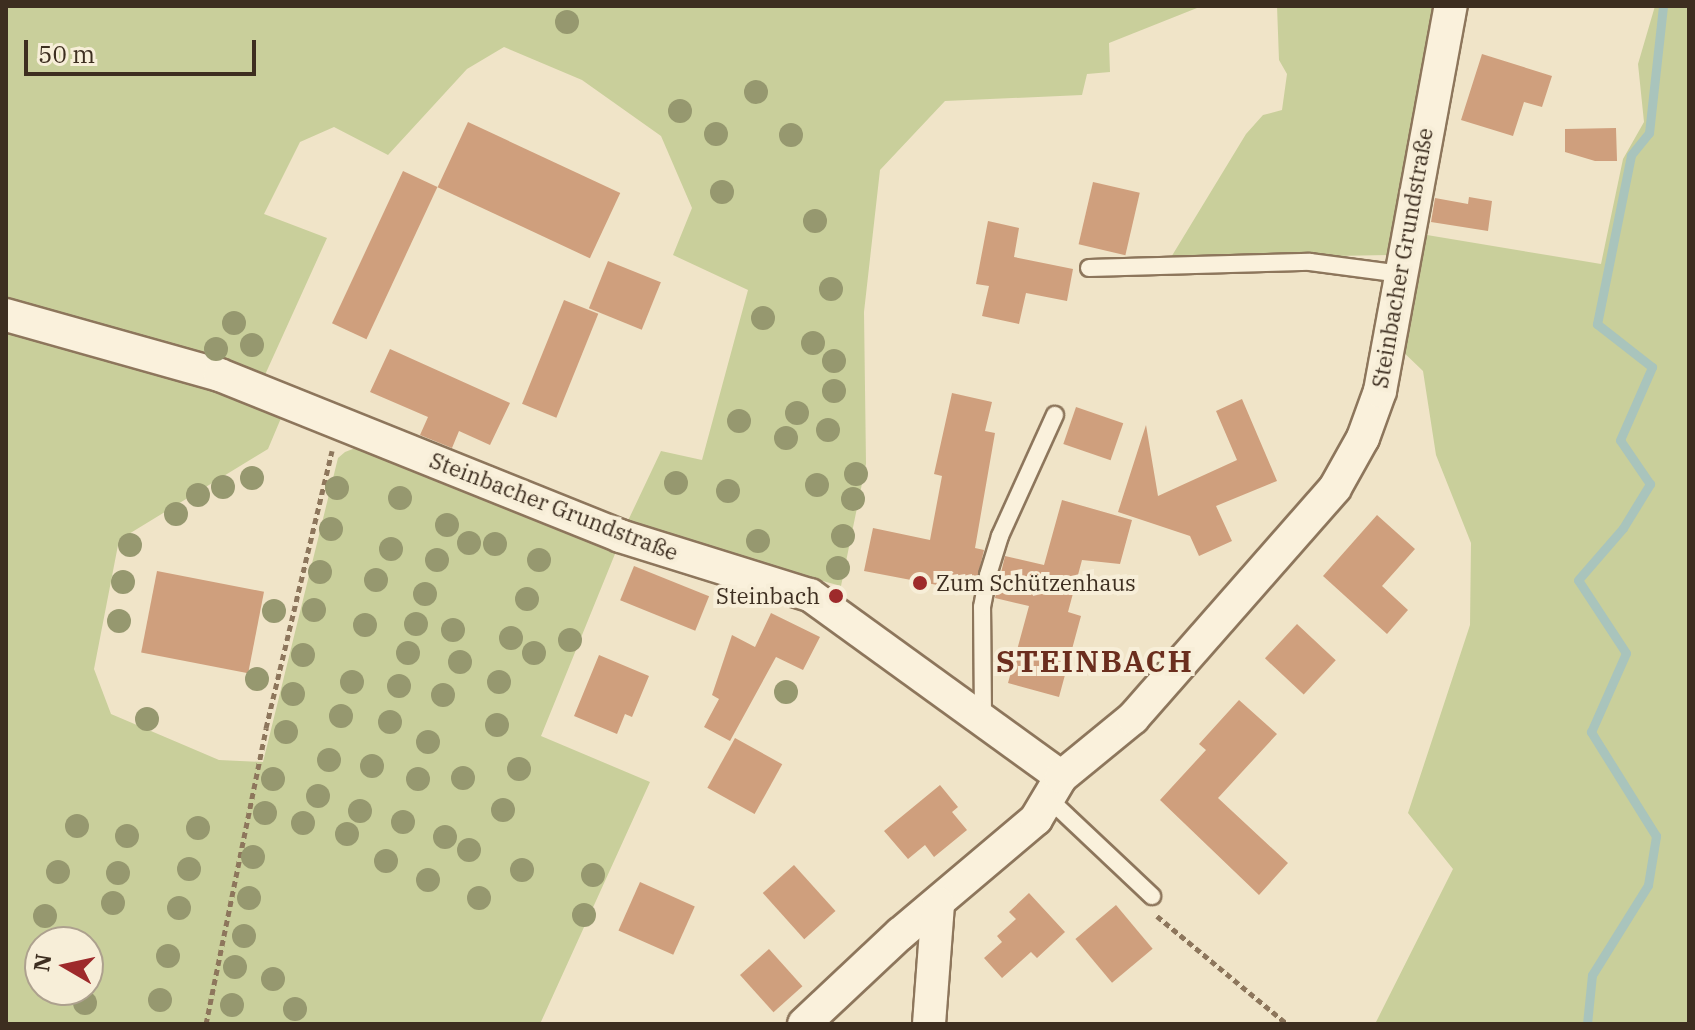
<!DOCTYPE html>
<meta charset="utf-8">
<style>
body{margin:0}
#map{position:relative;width:1695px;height:1030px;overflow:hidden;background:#f0e4c8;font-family:"IBM Plex Serif",serif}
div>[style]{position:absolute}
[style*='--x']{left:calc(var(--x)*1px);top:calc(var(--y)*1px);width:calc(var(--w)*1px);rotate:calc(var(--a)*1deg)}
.green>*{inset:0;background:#c9cf9b}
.stream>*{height:9px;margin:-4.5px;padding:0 4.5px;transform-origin:4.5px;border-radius:4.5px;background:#a9c4bc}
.building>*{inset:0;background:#cf9f7d;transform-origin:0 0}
.path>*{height:5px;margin-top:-2.5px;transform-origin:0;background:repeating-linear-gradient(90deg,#8d765c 0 6px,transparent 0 10px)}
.roads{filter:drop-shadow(2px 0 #8d765c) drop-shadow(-2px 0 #8d765c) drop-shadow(0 2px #8d765c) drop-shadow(0 -2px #8d765c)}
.service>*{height:16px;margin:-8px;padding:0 8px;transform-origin:8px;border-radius:8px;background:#faf1dc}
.minor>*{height:32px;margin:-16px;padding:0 16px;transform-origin:16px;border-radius:16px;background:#faf1dc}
.trees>*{width:24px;height:24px;margin:-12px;border-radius:50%;background:#96986f}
.dots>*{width:22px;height:22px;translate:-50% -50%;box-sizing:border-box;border:4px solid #f7eed8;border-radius:50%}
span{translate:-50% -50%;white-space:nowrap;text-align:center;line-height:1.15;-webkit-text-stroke:8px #f7eed8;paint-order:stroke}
.street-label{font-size:22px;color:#3d2e20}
.poi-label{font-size:22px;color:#3d2e20}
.left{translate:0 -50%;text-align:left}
.right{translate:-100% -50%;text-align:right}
.district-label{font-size:30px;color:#6b2e1e;font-weight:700;letter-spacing:2px}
.frame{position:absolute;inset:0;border:8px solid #3d2e20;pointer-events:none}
.north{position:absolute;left:24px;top:926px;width:80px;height:80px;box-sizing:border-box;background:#f7eed8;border:2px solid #ada18e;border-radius:50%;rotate:279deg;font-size:22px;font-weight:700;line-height:32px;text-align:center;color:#3d2e20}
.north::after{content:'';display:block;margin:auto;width:28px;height:36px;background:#9e2a2b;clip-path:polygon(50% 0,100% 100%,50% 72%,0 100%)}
.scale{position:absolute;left:24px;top:40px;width:232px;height:36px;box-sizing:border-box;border:4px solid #3d2e20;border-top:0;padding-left:10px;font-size:24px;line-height:28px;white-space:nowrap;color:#3d2e20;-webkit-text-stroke:6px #f7eed8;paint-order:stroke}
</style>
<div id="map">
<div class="green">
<i style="clip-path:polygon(6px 6px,1202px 6px,1109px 43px,1110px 72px,1087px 74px,1082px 95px,945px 101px,880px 170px,864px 312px,866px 464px,841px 586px,625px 527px,661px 451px,702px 460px,748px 290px,673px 255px,692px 208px,661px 136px,582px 80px,504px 47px,467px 69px,388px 155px,334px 127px,300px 142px,264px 214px,327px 238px,264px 377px,6px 305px)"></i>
<i style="clip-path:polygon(1277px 6px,1441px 6px,1388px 255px,1170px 259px,1246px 134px,1263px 115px,1282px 110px,1287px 74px,1279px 60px)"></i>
<i style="clip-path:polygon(1655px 6px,1689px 6px,1689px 1024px,1375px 1024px,1453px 869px,1408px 813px,1470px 625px,1471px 543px,1436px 455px,1423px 371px,1398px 347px,1415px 233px,1601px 264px,1623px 159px,1644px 122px,1638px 64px)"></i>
<i style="clip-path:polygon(evenodd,6px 325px,284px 411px,268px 449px,119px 540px,94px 669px,111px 714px,219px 760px,263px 762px,338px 458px,345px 452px,358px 447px,617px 549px,541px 736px,650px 782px,540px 1024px,6px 1024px,6px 325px,40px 942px,88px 942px,88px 990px,40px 990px,40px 942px)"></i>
</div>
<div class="stream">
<i style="--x:1587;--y:1024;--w:49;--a:-84.2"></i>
<i style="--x:1592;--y:975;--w:106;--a:-58.1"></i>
<i style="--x:1648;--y:885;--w:50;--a:-80.7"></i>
<i style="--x:1656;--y:836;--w:123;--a:-122"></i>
<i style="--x:1591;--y:732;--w:86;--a:-66.1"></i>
<i style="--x:1626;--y:653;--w:87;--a:-123.3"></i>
<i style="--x:1578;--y:580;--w:69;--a:-49.1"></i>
<i style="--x:1623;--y:528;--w:52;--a:-58.5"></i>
<i style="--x:1650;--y:484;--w:53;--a:-124.3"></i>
<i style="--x:1620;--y:440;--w:80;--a:-66.3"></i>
<i style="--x:1652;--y:367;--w:70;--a:-142"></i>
<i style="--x:1597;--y:324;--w:172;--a:-78.6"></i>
<i style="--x:1631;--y:155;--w:28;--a:-51"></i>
<i style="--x:1649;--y:133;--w:128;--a:-83.7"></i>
</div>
<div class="building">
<i style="clip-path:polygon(1482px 54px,1552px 76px,1542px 107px,1524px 102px,1513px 136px,1461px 120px)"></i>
<i style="left:468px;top:122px;width:168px;height:72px;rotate:25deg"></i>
<i style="clip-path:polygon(1616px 128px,1617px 161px,1595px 161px,1565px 152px,1565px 129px)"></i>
<i style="left:403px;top:171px;width:38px;height:168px;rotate:25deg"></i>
<i style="left:1093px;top:182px;width:48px;height:64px;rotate:13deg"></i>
<i style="clip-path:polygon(1469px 197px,1492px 201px,1488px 231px,1431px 222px,1435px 198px,1468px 204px)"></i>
<i style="clip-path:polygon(988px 221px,1019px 228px,1014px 257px,1073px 269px,1067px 301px,1026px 293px,1019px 324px,982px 316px,989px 286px,976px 284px)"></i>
<i style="left:608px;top:261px;width:57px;height:51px;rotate:22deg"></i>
<i style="left:564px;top:300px;width:37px;height:112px;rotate:22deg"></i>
<i style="clip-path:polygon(390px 349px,510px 403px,490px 445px,459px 431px,452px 448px,420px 435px,428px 417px,370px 392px)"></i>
<i style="clip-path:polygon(952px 393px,992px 402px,985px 431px,995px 433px,975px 548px,984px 550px,974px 592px,864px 571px,873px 528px,930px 540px,942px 476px,934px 474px)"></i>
<i style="clip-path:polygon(1242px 399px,1277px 481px,1216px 506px,1232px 541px,1199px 556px,1190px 536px,1118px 512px,1146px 425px,1158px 496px,1237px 460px,1216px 411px)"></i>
<i style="left:1076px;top:407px;width:50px;height:39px;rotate:19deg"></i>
<i style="clip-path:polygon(1062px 500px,1132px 520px,1120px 564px,1082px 560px,1068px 612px,1081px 616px,1059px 697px,1008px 683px,1029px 606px,995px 598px,1005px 556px,1044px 565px)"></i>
<i style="clip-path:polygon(1377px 515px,1415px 549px,1382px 586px,1408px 610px,1387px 634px,1323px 576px)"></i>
<i style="left:634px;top:566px;width:81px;height:37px;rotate:22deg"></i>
<i style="left:157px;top:571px;width:109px;height:83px;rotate:11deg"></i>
<i style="clip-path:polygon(771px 613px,820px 637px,803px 670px,776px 657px,730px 741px,704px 727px,719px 699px,712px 695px,732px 635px,755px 647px)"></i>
<i style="left:1297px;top:624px;width:53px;height:47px;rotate:43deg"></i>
<i style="clip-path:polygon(599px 655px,649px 676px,632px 717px,625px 714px,617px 734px,574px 716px)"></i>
<i style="clip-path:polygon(1239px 700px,1277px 734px,1218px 798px,1288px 863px,1259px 895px,1160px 800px,1206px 750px,1199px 744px)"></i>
<i style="left:735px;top:738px;width:54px;height:57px;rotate:29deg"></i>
<i style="clip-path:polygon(940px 785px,958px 807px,952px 812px,967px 830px,934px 857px,925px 845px,908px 859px,884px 831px)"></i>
<i style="left:794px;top:865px;width:62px;height:42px;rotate:48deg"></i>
<i style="left:640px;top:882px;width:60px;height:53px;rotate:24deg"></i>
<i style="clip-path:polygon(1029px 893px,1065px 932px,1037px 958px,1031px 952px,1002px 978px,984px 958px,1002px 942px,997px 936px,1016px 919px,1009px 912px)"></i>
<i style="left:1116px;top:905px;width:57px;height:53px;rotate:50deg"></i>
<i style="left:769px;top:949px;width:50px;height:39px;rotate:48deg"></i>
</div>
<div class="path">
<i style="--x:1157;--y:916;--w:169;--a:39.7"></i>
<i style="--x:206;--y:1024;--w:302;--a:-78.5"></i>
<i style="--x:266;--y:728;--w:285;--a:-76.6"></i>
</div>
<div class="roads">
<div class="service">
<i style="--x:1089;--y:268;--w:221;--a:-1.6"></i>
<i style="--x:1310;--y:262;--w:92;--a:7.5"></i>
<i style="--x:983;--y:717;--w:110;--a:-90.5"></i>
<i style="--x:982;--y:607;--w:33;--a:-79"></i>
<i style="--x:988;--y:575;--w:41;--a:-72.9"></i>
<i style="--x:1000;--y:536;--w:133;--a:-65.6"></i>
<i style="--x:1048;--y:798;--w:143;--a:43.3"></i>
</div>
<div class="minor">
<i style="--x:6;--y:315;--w:222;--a:15.7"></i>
<i style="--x:220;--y:375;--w:431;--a:21.9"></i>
<i style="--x:620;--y:536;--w:199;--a:17.3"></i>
<i style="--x:810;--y:595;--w:310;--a:35.9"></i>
<i style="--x:804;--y:1024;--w:132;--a:-43.2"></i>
<i style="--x:900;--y:934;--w:178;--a:-40.2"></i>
<i style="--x:1036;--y:819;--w:49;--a:-59.2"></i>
<i style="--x:1061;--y:777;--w:93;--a:-39.3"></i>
<i style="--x:1133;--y:718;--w:306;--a:-48.7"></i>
<i style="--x:1335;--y:488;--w:57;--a:-60.8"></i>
<i style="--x:1363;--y:438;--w:50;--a:-70.1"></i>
<i style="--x:1380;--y:391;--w:391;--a:-79.6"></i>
<i style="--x:929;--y:1024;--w:121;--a:-85.7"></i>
</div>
</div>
<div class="trees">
<i style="left:567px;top:22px"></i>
<i style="left:756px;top:92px"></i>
<i style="left:680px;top:111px"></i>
<i style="left:716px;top:134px"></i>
<i style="left:791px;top:135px"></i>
<i style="left:722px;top:192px"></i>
<i style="left:815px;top:221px"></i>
<i style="left:831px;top:289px"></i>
<i style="left:763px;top:318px"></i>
<i style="left:234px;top:323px"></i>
<i style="left:813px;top:343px"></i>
<i style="left:252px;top:345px"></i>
<i style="left:216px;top:349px"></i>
<i style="left:834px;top:361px"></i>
<i style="left:834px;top:391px"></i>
<i style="left:797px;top:413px"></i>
<i style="left:739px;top:421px"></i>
<i style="left:828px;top:430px"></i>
<i style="left:786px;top:438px"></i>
<i style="left:856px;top:474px"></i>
<i style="left:252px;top:478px"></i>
<i style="left:676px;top:483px"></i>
<i style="left:817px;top:485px"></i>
<i style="left:223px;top:487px"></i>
<i style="left:337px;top:488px"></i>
<i style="left:728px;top:491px"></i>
<i style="left:198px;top:495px"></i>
<i style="left:400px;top:498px"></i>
<i style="left:853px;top:499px"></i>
<i style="left:176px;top:514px"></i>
<i style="left:447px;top:525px"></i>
<i style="left:331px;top:529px"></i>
<i style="left:843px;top:536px"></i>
<i style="left:758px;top:541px"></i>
<i style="left:469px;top:543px"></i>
<i style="left:495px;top:544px"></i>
<i style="left:130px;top:545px"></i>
<i style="left:391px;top:549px"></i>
<i style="left:437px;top:560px"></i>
<i style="left:539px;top:560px"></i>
<i style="left:838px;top:568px"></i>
<i style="left:320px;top:572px"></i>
<i style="left:376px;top:580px"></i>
<i style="left:123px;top:582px"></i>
<i style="left:425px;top:594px"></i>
<i style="left:527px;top:599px"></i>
<i style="left:314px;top:610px"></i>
<i style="left:274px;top:611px"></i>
<i style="left:119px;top:621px"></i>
<i style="left:416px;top:624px"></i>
<i style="left:365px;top:625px"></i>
<i style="left:453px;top:630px"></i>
<i style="left:511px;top:638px"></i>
<i style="left:570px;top:640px"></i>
<i style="left:408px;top:653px"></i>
<i style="left:534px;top:653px"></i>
<i style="left:303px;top:655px"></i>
<i style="left:460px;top:662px"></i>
<i style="left:257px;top:679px"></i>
<i style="left:352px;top:682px"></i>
<i style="left:499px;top:682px"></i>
<i style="left:399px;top:686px"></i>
<i style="left:786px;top:692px"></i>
<i style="left:293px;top:694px"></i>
<i style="left:443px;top:695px"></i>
<i style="left:341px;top:716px"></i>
<i style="left:147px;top:719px"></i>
<i style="left:390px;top:722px"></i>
<i style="left:497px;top:725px"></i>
<i style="left:286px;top:732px"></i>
<i style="left:428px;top:742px"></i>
<i style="left:329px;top:760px"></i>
<i style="left:372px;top:766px"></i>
<i style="left:519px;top:769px"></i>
<i style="left:463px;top:778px"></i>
<i style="left:273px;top:779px"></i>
<i style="left:418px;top:779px"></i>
<i style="left:318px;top:796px"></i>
<i style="left:503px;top:810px"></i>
<i style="left:360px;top:811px"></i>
<i style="left:265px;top:813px"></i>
<i style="left:403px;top:822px"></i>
<i style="left:303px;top:823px"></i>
<i style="left:77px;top:826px"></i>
<i style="left:198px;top:828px"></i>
<i style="left:347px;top:834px"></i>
<i style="left:127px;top:836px"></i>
<i style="left:445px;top:837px"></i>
<i style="left:469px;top:850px"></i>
<i style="left:253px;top:857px"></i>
<i style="left:386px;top:861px"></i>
<i style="left:189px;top:869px"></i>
<i style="left:522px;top:870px"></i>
<i style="left:58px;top:872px"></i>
<i style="left:118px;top:873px"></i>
<i style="left:593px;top:875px"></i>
<i style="left:428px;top:880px"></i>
<i style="left:249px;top:898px"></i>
<i style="left:479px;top:898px"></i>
<i style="left:113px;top:903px"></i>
<i style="left:179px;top:908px"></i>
<i style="left:584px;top:915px"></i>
<i style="left:45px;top:916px"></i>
<i style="left:244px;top:936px"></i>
<i style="left:168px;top:956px"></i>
<i style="left:235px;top:967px"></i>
<i style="left:273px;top:979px"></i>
<i style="left:160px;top:1000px"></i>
<i style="left:85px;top:1003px"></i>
<i style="left:232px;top:1005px"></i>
<i style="left:295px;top:1009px"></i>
</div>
<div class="dots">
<i style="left:920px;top:583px;background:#9e2a2b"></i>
<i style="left:836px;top:596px;background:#9e2a2b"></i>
</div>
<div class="street-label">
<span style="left:1402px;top:258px;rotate:-80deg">Steinbacher Grundstraße</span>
<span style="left:554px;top:506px;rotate:21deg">Steinbacher Grundstraße</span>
</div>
<div class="poi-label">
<span class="left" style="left:936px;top:583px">Zum Schützenhaus</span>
<span class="right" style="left:820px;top:596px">Steinbach</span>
</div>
<div class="district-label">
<span style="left:1095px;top:661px">STEINBACH</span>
</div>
<div class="frame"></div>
<div class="north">N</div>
<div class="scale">50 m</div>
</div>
